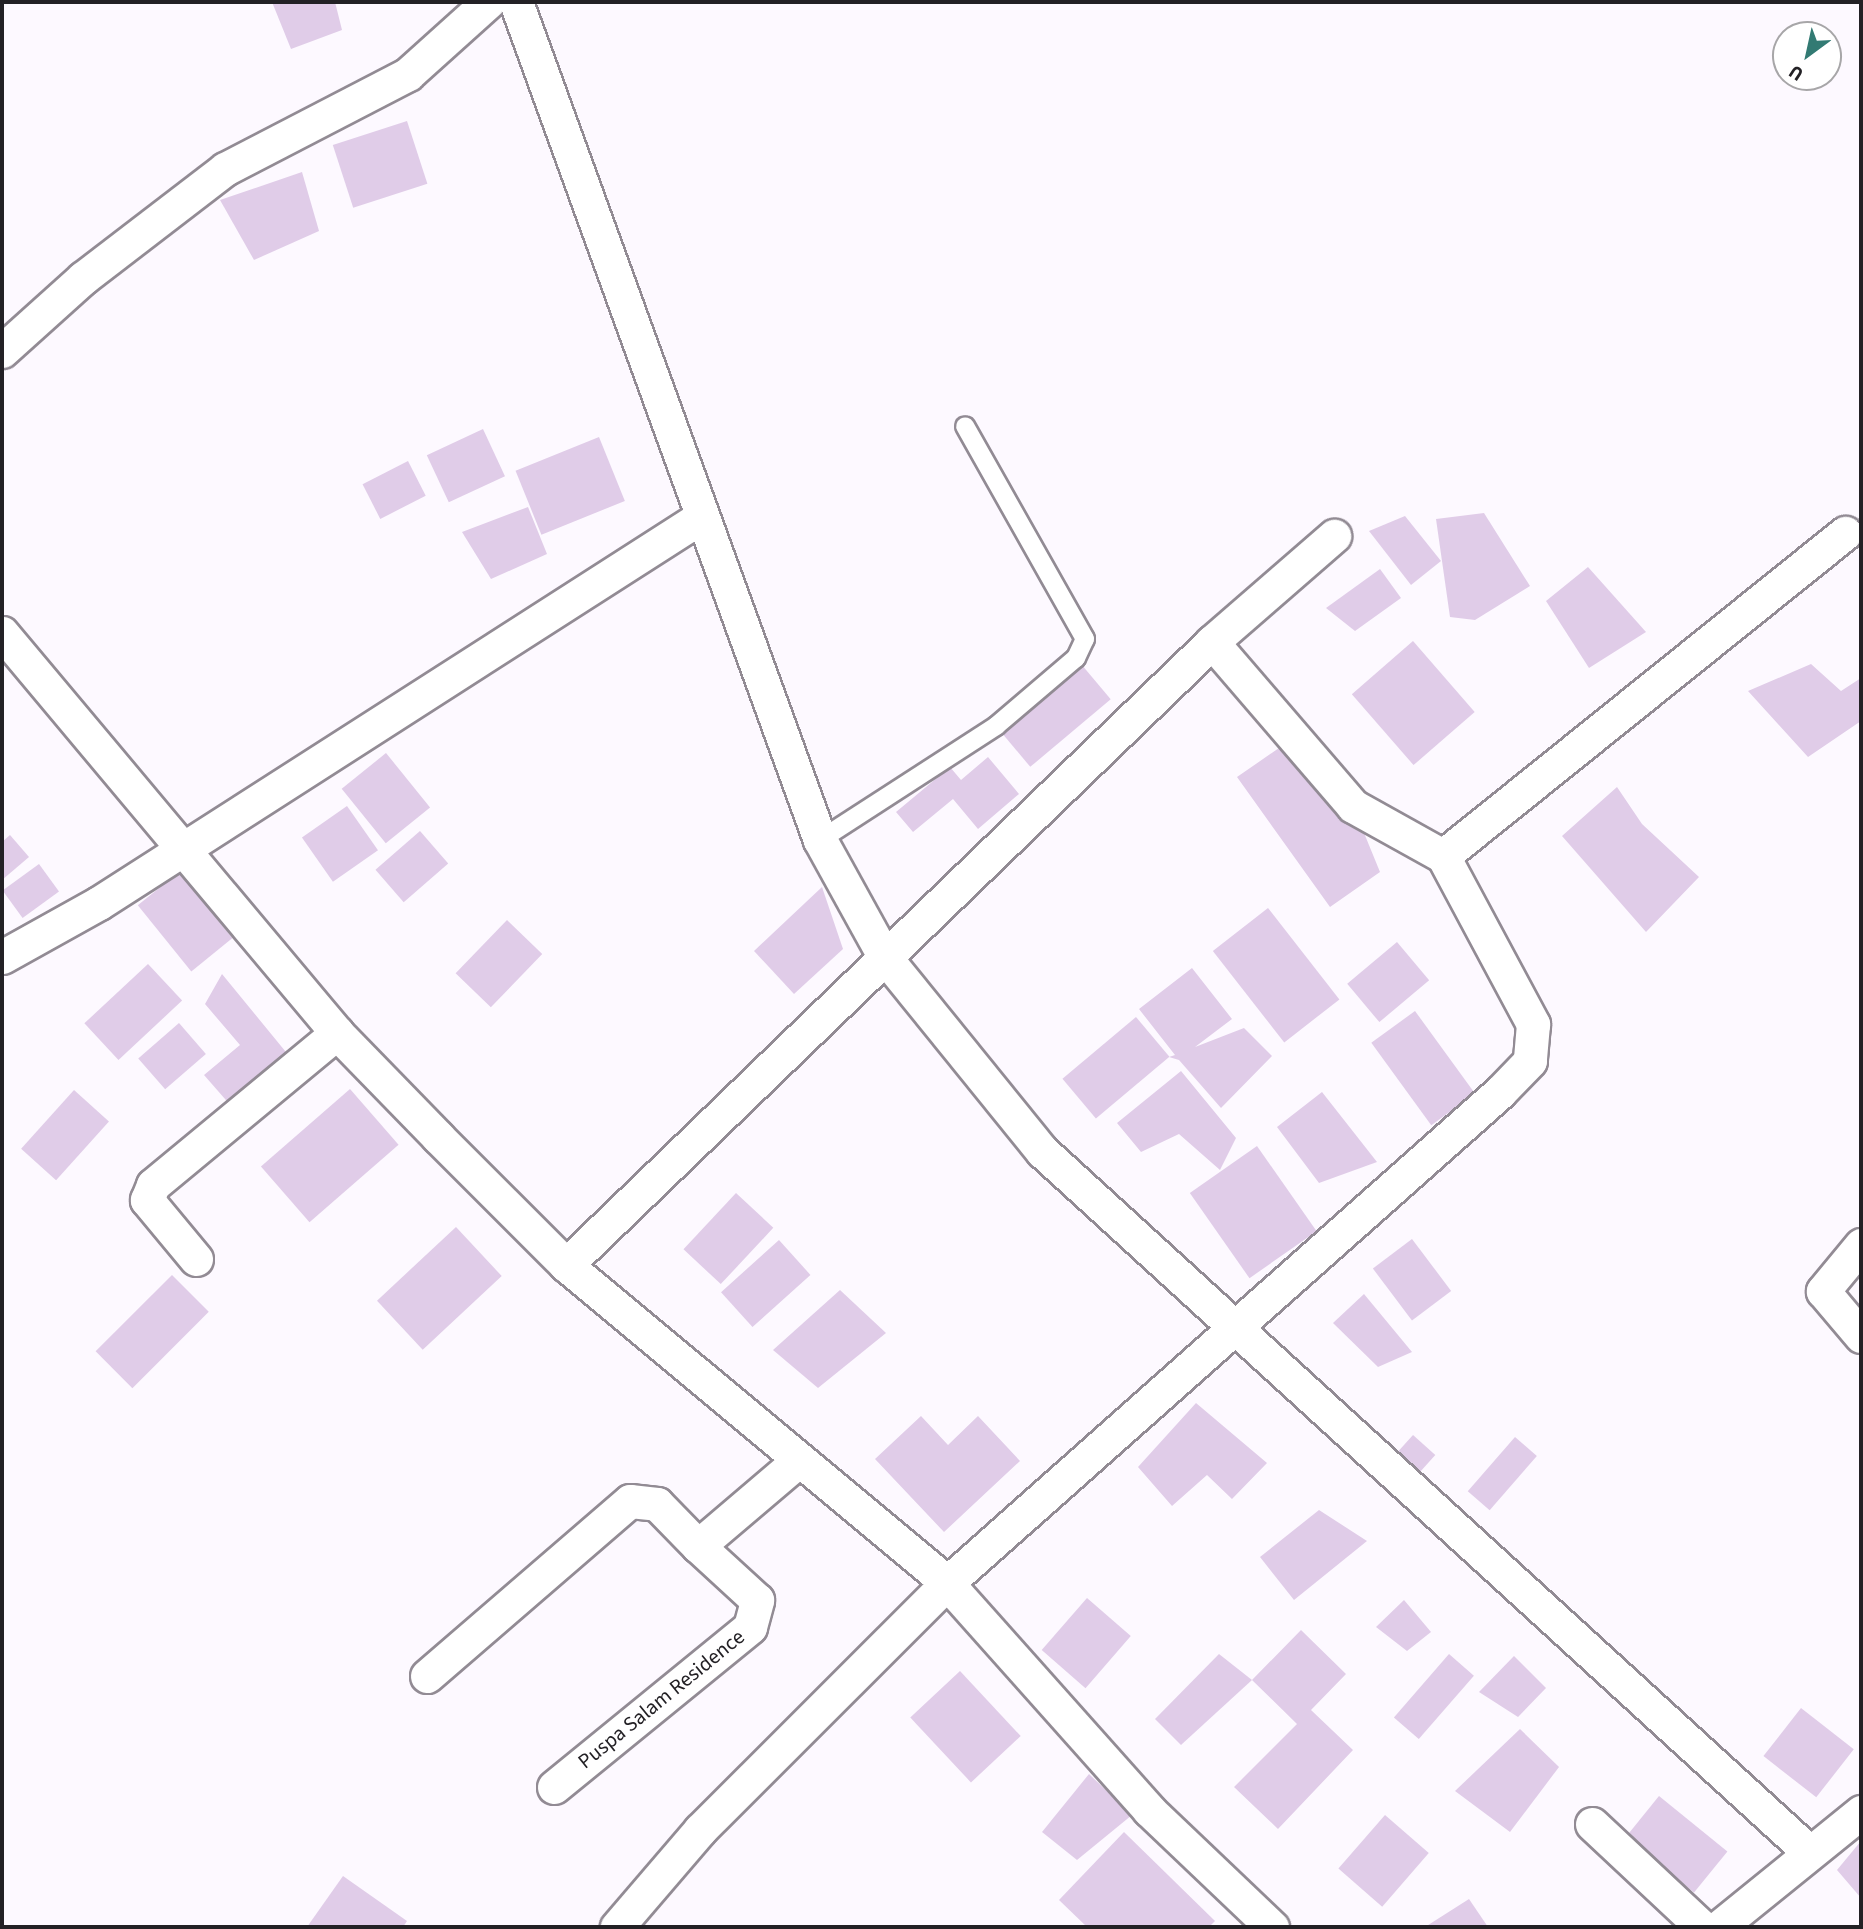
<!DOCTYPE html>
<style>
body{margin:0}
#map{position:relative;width:1863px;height:1929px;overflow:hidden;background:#fdf9ff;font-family:"Source Sans 3",sans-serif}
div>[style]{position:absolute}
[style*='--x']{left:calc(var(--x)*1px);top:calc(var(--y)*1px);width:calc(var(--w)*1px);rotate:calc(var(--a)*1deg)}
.building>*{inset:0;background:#e0cce8;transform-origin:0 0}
.roads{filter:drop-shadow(2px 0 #928b94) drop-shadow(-2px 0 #928b94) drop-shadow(0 2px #928b94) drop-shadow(0 -2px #928b94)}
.service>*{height:18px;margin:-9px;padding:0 9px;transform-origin:9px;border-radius:9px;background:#fff}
.minor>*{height:33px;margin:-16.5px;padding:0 16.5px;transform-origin:16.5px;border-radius:16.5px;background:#fff}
span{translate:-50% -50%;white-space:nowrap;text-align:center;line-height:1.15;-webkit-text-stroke:6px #fff;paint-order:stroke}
.street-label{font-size:21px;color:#232125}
.frame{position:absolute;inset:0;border:4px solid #232125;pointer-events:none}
.north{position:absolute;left:1772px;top:21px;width:70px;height:70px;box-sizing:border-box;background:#fff;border:2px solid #a7a6a8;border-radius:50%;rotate:213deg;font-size:19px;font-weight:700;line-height:28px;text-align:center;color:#232125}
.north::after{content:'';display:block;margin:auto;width:24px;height:32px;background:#327a73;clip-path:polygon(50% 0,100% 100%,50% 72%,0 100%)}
</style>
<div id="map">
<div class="building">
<i style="clip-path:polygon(272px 2px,335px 2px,342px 30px,291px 49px)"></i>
<i style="left:407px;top:121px;width:66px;height:78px;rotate:72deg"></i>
<i style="clip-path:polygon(302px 172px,319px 231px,254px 260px,220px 200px)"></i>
<i style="left:483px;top:429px;width:52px;height:62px;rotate:65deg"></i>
<i style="left:599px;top:437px;width:69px;height:90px;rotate:68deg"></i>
<i style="left:408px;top:461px;width:39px;height:51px;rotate:63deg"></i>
<i style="clip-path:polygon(528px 507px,547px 554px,491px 579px,462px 532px)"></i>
<i style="clip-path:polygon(1484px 513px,1530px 586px,1475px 620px,1450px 617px,1436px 519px)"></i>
<i style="clip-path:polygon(1405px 516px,1441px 561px,1411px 585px,1369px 531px)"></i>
<i style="clip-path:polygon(1588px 567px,1646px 632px,1589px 668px,1546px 601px)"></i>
<i style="clip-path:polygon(1380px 569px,1401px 598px,1355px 631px,1326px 608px)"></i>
<i style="left:1413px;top:641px;width:94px;height:81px;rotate:49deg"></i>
<i style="left:1076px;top:658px;width:54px;height:105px;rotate:50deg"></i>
<i style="clip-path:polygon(1811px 664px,1841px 691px,1861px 678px,1861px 721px,1808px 757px,1748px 691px)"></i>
<i style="clip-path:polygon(1279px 748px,1326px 775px,1311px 785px,1353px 806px,1380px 872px,1330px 907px,1237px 777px)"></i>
<i style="left:386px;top:753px;width:70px;height:57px;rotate:51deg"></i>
<i style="clip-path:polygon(988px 757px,1019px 794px,978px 829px,953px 799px,913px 832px,896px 812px,950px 767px,961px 780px)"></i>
<i style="clip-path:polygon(1617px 787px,1642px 824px,1699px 877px,1646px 932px,1562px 836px)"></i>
<i style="left:347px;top:806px;width:54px;height:55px;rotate:55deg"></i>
<i style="left:420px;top:831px;width:43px;height:59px;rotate:49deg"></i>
<i style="clip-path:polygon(10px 835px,29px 857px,2px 880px,2px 842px)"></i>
<i style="left:39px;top:864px;width:34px;height:45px;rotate:54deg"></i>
<i style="left:179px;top:872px;width:85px;height:53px;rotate:51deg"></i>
<i style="clip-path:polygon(822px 887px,843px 949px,794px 994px,754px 951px)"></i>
<i style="left:1268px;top:908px;width:116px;height:70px;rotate:52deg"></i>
<i style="left:507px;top:920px;width:49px;height:74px;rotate:44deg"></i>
<i style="left:1397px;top:942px;width:50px;height:65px;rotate:50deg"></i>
<i style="left:148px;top:964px;width:50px;height:87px;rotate:47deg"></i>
<i style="clip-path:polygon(1192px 968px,1232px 1019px,1195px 1047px,1244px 1028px,1272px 1056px,1221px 1108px,1179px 1060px,1169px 1057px,1175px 1055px,1139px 1009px)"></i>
<i style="clip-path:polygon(222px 974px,290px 1057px,232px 1107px,204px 1075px,240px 1045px,205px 1004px)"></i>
<i style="left:1415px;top:1011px;width:102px;height:54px;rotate:54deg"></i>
<i style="left:1136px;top:1017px;width:52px;height:96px;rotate:50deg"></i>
<i style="left:179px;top:1023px;width:41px;height:54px;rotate:49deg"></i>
<i style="clip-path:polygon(1181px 1071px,1236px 1138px,1220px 1170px,1179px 1134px,1141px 1152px,1117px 1123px)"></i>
<i style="left:350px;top:1089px;width:74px;height:118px;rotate:49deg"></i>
<i style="left:74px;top:1090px;width:47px;height:79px;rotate:42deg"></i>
<i style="clip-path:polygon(1322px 1092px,1377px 1162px,1319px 1183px,1277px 1127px)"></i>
<i style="left:1257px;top:1146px;width:104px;height:82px;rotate:55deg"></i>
<i style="left:736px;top:1193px;width:51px;height:77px;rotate:43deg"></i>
<i style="left:456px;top:1227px;width:67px;height:108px;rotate:47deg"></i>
<i style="left:1412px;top:1239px;width:65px;height:49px;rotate:53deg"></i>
<i style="left:779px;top:1240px;width:47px;height:78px;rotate:48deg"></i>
<i style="left:172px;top:1275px;width:52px;height:108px;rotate:45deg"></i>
<i style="clip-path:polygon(840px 1290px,886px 1333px,818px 1388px,773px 1350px)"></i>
<i style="clip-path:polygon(1364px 1294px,1412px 1352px,1378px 1367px,1333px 1323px)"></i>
<i style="clip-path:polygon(1196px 1403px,1267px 1463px,1232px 1499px,1207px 1475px,1172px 1506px,1138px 1467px)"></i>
<i style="clip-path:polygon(921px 1416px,948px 1445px,978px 1416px,1020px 1461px,944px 1532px,875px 1459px)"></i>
<i style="left:1413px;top:1435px;width:30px;height:30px;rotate:42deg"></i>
<i style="left:1515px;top:1437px;width:29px;height:72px;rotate:41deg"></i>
<i style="clip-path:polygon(1319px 1510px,1367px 1541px,1294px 1600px,1260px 1557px)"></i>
<i style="left:1087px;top:1598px;width:58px;height:69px;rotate:41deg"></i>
<i style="clip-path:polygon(1404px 1600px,1431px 1632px,1407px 1651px,1376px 1627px)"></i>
<i style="clip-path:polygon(1301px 1630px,1346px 1674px,1311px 1710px,1353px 1750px,1278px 1829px,1234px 1787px,1297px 1724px,1252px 1680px)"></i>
<i style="clip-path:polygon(1219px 1654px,1252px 1680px,1181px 1745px,1155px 1719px)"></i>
<i style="left:1449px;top:1654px;width:33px;height:84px;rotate:41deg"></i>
<i style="clip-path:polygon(1514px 1656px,1546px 1688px,1518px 1717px,1479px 1692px)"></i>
<i style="left:960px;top:1671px;width:89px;height:68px;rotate:47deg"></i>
<i style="left:1801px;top:1708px;width:67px;height:61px;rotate:38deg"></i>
<i style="clip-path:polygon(1520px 1729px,1559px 1767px,1510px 1832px,1455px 1791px)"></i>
<i style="clip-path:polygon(1089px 1774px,1132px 1815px,1077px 1860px,1042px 1832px)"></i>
<i style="left:1659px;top:1796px;width:88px;height:53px;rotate:39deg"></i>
<i style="left:1385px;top:1815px;width:58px;height:71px;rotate:41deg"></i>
<i style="clip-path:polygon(1124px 1832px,1215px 1921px,1209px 1927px,1087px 1927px,1059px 1900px)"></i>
<i style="clip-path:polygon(1861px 1841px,1861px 1898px,1837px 1870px)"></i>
<i style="clip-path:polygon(343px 1876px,407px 1921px,403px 1927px,307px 1927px)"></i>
<i style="clip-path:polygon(1469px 1899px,1488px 1927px,1425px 1927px)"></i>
</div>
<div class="roads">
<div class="service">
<i style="--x:820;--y:840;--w:210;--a:-32.9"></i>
<i style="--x:996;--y:726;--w:105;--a:-40.4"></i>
<i style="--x:1076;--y:658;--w:21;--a:-65"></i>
<i style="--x:1085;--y:639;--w:244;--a:-119.4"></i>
</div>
<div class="minor">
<i style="--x:516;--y:2;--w:891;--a:70.06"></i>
<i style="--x:820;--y:840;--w:132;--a:61.1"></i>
<i style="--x:884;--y:956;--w:251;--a:51"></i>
<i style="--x:1042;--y:1151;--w:1038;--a:42.42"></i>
<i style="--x:2;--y:351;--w:109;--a:-42"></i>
<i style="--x:83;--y:278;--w:179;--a:-37.5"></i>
<i style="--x:225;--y:169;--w:206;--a:-27.4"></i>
<i style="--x:408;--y:74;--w:108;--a:-42"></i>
<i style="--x:2;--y:633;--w:522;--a:50.05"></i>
<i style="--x:337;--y:1033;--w:145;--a:45.8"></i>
<i style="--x:438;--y:1137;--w:181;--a:45"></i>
<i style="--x:566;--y:1265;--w:496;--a:39.8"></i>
<i style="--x:947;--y:1583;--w:304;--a:48.3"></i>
<i style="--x:1149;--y:1810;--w:170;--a:43.6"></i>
<i style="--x:1212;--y:642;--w:162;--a:-41"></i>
<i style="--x:1443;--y:856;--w:516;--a:-38.78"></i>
<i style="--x:2;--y:957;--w:111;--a:-29.1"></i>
<i style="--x:99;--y:903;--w:715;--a:-32.67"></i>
<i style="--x:1861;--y:1245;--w:60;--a:129.6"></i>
<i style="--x:1823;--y:1291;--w:59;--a:49.8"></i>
<i style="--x:196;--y:1259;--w:77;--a:-129.7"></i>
<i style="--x:147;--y:1200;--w:16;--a:-68"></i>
<i style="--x:153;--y:1185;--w:239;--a:-39.6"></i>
<i style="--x:566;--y:1265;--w:897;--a:-43.96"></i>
<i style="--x:1212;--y:642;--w:216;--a:49.3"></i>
<i style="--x:1353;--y:806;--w:103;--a:29.1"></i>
<i style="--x:1443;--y:856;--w:191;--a:61.8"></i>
<i style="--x:1533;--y:1024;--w:37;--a:95"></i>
<i style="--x:1530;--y:1061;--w:43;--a:134.1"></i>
<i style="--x:1500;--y:1092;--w:740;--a:138.4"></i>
<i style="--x:947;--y:1583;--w:349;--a:135"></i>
<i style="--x:700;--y:1830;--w:128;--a:130.6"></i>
<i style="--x:427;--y:1676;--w:268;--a:-40.8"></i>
<i style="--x:630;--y:1501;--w:27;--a:6"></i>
<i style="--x:657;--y:1504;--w:59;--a:45.7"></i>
<i style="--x:698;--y:1546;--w:131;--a:-40.4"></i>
<i style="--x:554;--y:1787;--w:253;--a:-39.2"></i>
<i style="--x:750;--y:1627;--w:28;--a:-75"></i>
<i style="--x:757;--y:1600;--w:80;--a:-137.5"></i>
<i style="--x:1592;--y:1824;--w:151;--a:43.1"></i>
<i style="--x:1719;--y:1927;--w:183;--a:-39"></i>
</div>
</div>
<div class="street-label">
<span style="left:661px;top:1699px;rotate:-39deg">Puspa Salam Residence</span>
</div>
<div class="frame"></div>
<div class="north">U</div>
</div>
